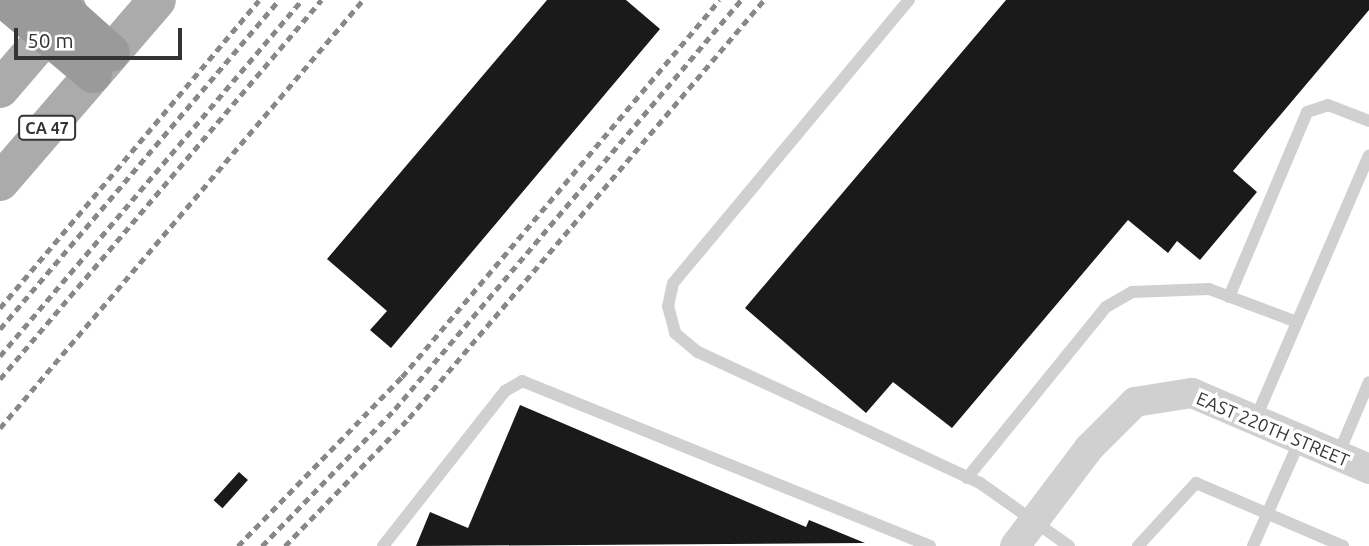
<!DOCTYPE html>
<style>
body{margin:0}
#map{position:relative;width:1369px;height:546px;overflow:hidden;background:#fff;font-family:Ubuntu,sans-serif}
div>[style]{position:absolute}
[style*='--x']{left:calc(var(--x)*1px);top:calc(var(--y)*1px);width:calc(var(--w)*1px);rotate:calc(var(--a)*1deg)}
.building>*{inset:0;background:#1a1a1a;transform-origin:0 0}
.service>*{height:12px;margin:-6px;padding:0 6px;transform-origin:6px;border-radius:6px;background:#d0d0d0}
.tertiary>*{height:30px;margin:-15px;padding:0 15px;transform-origin:15px;border-radius:15px;background:#d0d0d0}
.primary>*{height:38px;margin:-19px;padding:0 19px;transform-origin:19px;border-radius:19px;background:#ababab}
.motorway>*{height:38px;margin:-19px;padding:0 19px;transform-origin:19px;border-radius:19px;background:#9a9a9a}
.rail>*{height:5px;margin-top:-2.5px;transform-origin:0;background:repeating-linear-gradient(90deg,#888 0 7px,transparent 0 12px)}
span{translate:-50% -50%;white-space:nowrap;text-align:center;line-height:1.15;-webkit-text-stroke:7px #fff;paint-order:stroke}
.shield-label span{padding:2px 5px;background:#fff;border:2px solid;border-radius:5px;-webkit-text-stroke-width:0}
.shield-label{font-size:16px;color:#333;font-weight:700}
.street-label{font-size:18px;color:#333}
.scale{position:absolute;left:14px;top:28px;width:168px;height:32px;box-sizing:border-box;border:4px solid #333;border-top:0;padding-left:9px;font-size:21px;line-height:24px;white-space:nowrap;color:#333;-webkit-text-stroke:5px #fff;paint-order:stroke}
</style>
<div id="map">
<div class="building">
<i style="clip-path:polygon(547px 0,626px 0,660px 29px,391px 348px,370px 330px,387px 311px,327px 259px)"></i>
<i style="clip-path:polygon(1006px 0,1369px 0,1369px 10px,1233px 171px,1257px 192px,1200px 260px,1177px 241px,1168px 253px,1128px 220px,952px 428px,893px 382px,866px 413px,745px 308px)"></i>
<i style="clip-path:polygon(520px 405px,806px 527px,809px 520px,865px 543px,416px 546px,430px 512px,468px 528px)"></i>
<i style="left:239px;top:472px;width:12px;height:38px;rotate:42deg"></i>
</div>
<div class="service">
<i style="--x:909;--y:0;--w:368;--a:129.8"></i>
<i style="--x:673;--y:283;--w:24;--a:102"></i>
<i style="--x:668;--y:306;--w:28;--a:75"></i>
<i style="--x:675;--y:333;--w:30;--a:40"></i>
<i style="--x:698;--y:352;--w:311;--a:24.9"></i>
<i style="--x:980;--y:483;--w:109;--a:35.3"></i>
<i style="--x:1229;--y:297;--w:201;--a:-67.1"></i>
<i style="--x:1307;--y:112;--w:22;--a:-18"></i>
<i style="--x:1328;--y:105;--w:44;--a:21.3"></i>
<i style="--x:1255;--y:420;--w:288;--a:-66.7"></i>
<i style="--x:1338;--y:455;--w:79;--a:-67"></i>
<i style="--x:967;--y:478;--w:220;--a:-50.9"></i>
<i style="--x:1106;--y:307;--w:30;--a:-30"></i>
<i style="--x:1132;--y:292;--w:77;--a:-2.2"></i>
<i style="--x:1209;--y:289;--w:94;--a:20.6"></i>
<i style="--x:383;--y:546;--w:197;--a:-51.8"></i>
<i style="--x:505;--y:391;--w:20;--a:-30"></i>
<i style="--x:522;--y:381;--w:440;--a:22"></i>
<i style="--x:1138;--y:546;--w:86;--a:-47.4"></i>
<i style="--x:1196;--y:483;--w:160;--a:23.2"></i>
<i style="--x:1253;--y:546;--w:116;--a:-66.1"></i>
</div>
<div class="tertiary">
<i style="--x:1015;--y:546;--w:123;--a:-52.9"></i>
<i style="--x:1089;--y:448;--w:65;--a:-45"></i>
<i style="--x:1135;--y:402;--w:58;--a:-9"></i>
<i style="--x:1192;--y:393;--w:193;--a:23.2"></i>
</div>
<div class="primary">
<i style="--x:0;--y:89;--w:104;--a:-49.3"></i>
<i style="--x:0;--y:182;--w:240;--a:-49.2"></i>
</div>
<div class="motorway">
<i style="--x:5;--y:0;--w:115;--a:40.1"></i>
<i style="--x:52;--y:0;--w:79;--a:41.9"></i>
</div>
<div class="rail">
<i style="--x:0;--y:308;--w:402;--a:-49.9"></i>
<i style="--x:0;--y:329;--w:431;--a:-49.7"></i>
<i style="--x:0;--y:356;--w:467;--a:-49.7"></i>
<i style="--x:0;--y:379;--w:497;--a:-49.7"></i>
<i style="--x:0;--y:428;--w:561;--a:-49.7"></i>
<i style="--x:238;--y:546;--w:235;--a:-45.9"></i>
<i style="--x:402;--y:377;--w:493;--a:-49.9"></i>
<i style="--x:262;--y:546;--w:191;--a:-45.8"></i>
<i style="--x:395;--y:409;--w:536;--a:-49.77"></i>
<i style="--x:285;--y:546;--w:178;--a:-45.9"></i>
<i style="--x:409;--y:418;--w:548;--a:-49.66"></i>
</div>
<div class="shield-label">
<span style="left:47px;top:128px">CA 47</span>
</div>
<div class="street-label">
<span style="left:1273px;top:429px;rotate:23deg">EAST 220TH STREET</span>
</div>
<div class="scale">50 m</div>
</div>
